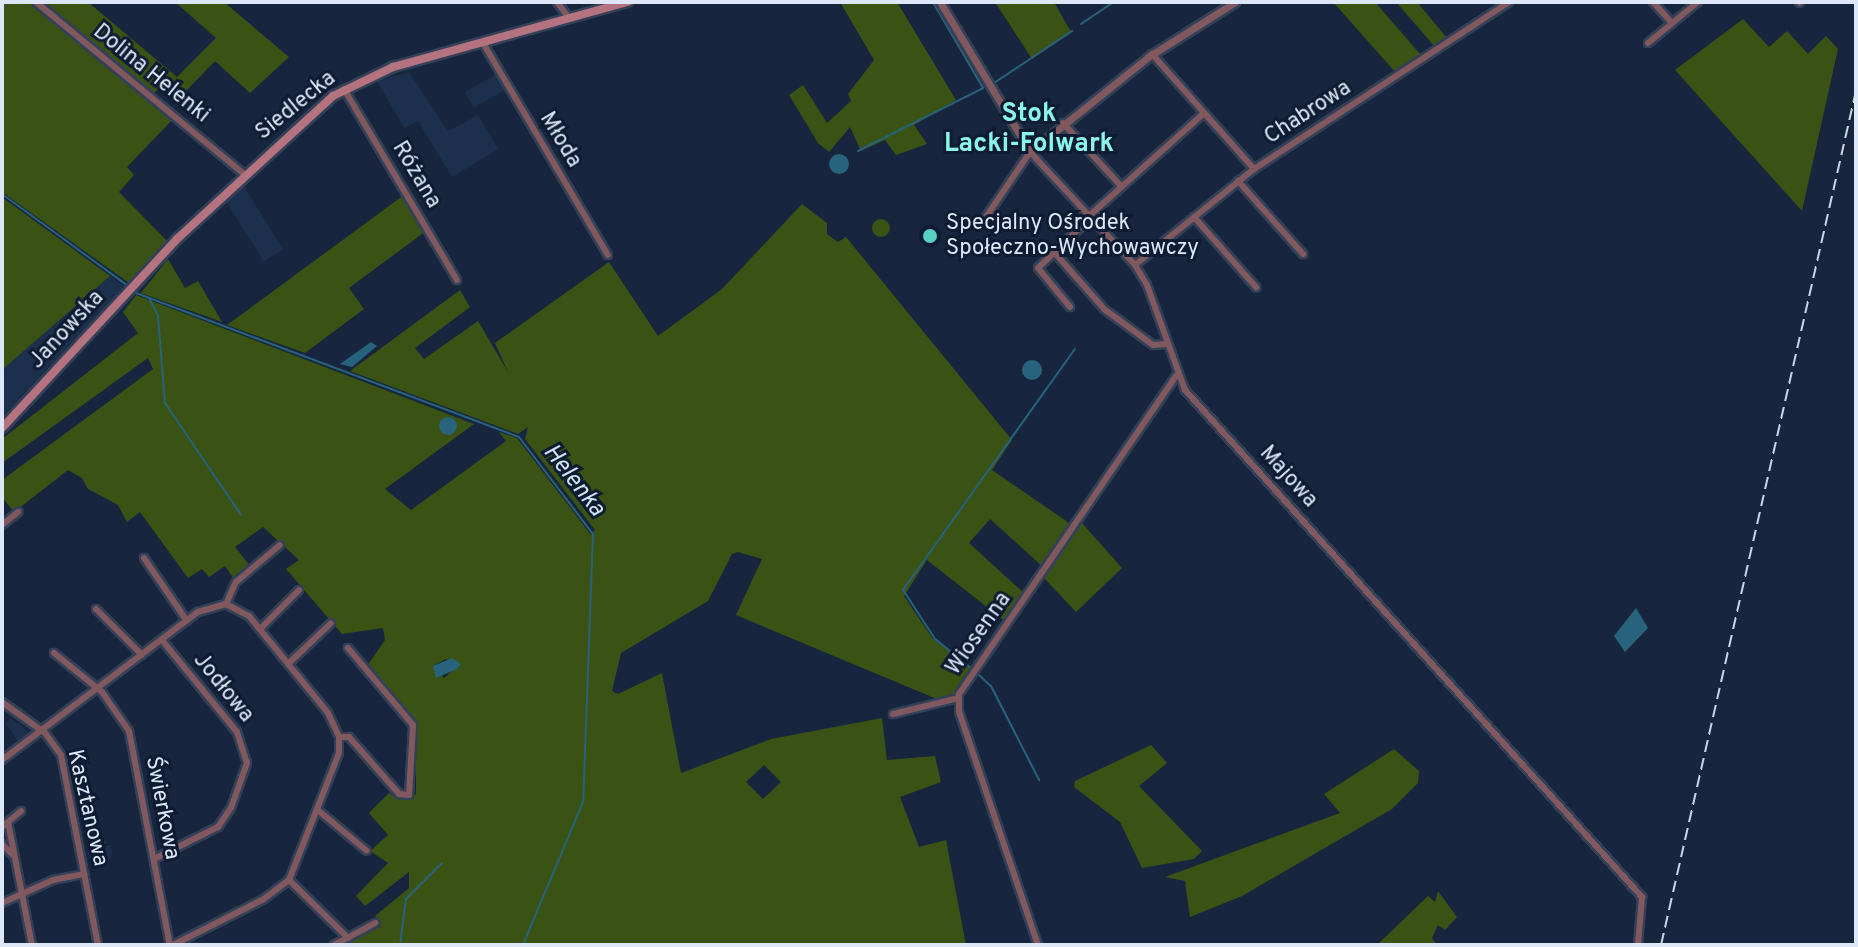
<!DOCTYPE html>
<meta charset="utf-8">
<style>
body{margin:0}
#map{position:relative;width:1858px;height:947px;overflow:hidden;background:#17263e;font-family:Overpass,sans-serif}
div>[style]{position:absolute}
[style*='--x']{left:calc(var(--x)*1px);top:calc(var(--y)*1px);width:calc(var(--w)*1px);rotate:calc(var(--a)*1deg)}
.built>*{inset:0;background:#1c2f4c;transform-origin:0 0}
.round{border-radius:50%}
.green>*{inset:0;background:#3a5213}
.water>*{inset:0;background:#27637d}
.stream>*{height:2px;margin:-1px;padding:0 1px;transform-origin:1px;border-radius:1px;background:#27637d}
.roads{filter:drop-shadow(2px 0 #334158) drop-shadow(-2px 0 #334158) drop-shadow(0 2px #334158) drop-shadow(0 -2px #334158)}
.minor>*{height:6px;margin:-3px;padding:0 3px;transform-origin:3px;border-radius:3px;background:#82585f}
.tertiary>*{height:7px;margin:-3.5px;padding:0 3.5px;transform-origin:3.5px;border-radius:3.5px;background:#82585f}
.secondary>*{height:8px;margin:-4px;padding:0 4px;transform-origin:4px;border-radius:4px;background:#b57380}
.rail>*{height:2px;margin-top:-1px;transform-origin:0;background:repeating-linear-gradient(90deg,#c9d4e4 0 12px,transparent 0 18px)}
.dots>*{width:22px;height:22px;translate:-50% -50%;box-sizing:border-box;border:4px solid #0e1c33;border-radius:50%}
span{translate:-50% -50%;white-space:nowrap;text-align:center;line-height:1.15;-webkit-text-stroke:6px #0e1c33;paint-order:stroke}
.street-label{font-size:22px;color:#dde7f7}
.poi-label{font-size:22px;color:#dde7f7}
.left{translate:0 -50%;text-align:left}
.water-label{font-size:24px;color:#cee6f2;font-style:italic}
.quarter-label{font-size:26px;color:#8cf5e9;font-weight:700}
.frame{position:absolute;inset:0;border:4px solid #dde7f7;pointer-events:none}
</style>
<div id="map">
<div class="built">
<i style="clip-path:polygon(409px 72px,448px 131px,478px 115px,498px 149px,452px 177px,418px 121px,404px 128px,377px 81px)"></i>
<i style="left:497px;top:74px;width:18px;height:37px;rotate:61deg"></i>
<i style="left:243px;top:185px;width:76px;height:23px;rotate:58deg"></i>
<i style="clip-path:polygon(110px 276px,124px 286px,2px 417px,2px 370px)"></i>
<i style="clip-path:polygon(11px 718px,31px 734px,20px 744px,5px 723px)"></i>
<i class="round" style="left:88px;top:840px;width:24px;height:24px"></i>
</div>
<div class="green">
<i style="clip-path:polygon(2px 2px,33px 2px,174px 118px,127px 167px,134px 175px,119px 192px,167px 241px,129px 283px,2px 192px)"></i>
<i style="clip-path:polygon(41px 2px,88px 2px,177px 77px,216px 38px,175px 2px,224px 2px,289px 57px,250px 93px,215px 61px,186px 91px,169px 79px,153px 94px)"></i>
<i style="clip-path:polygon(840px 2px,897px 2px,956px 100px,914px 125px,927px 144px,896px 155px,885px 140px,861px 151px,850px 127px,829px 152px,818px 143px,789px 95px,803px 85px,827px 123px,851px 101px,848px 94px,874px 60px)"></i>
<i style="clip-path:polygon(995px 2px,1054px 2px,1071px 32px,1032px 59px)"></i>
<i style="clip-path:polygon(1333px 2px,1375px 2px,1421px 55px,1396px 73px)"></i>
<i style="clip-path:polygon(1396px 2px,1417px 2px,1447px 38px,1435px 47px)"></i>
<i style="clip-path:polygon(1743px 19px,1769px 47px,1787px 31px,1808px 54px,1826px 36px,1838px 49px,1802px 211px,1675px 70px)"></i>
<i style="clip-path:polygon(404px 195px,426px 231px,349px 288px,364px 309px,305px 353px,227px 325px)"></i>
<i style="clip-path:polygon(2px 197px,110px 276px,2px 370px)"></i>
<i style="clip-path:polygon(evenodd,802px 204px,827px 223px,827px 234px,838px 242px,846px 237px,1012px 440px,992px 470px,1072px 525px,1043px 567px,990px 519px,969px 543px,1025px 594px,1006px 622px,927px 560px,904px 596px,933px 639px,973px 669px,955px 697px,944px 702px,736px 615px,762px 559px,738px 552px,732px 554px,708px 601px,621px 653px,612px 691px,618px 694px,662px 673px,681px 773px,771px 739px,882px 718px,887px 760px,935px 756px,941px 782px,900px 797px,919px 847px,946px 840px,966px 945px,343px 945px,381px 926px,375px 916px,409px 888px,409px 872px,365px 906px,356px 896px,388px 863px,370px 851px,388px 835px,369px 813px,389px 793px,400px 800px,416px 794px,416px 722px,367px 666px,385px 640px,383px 628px,342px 634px,286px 569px,299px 560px,263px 527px,235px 547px,251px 567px,234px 579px,225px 566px,209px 577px,202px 569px,188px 578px,140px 512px,127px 522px,118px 505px,88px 489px,82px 478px,68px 470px,14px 512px,2px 497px,2px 480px,153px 369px,148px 358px,2px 463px,2px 439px,138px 333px,123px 312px,136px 295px,474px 424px,385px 489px,411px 510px,506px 441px,499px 432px,517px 438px,591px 535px,595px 530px,525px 439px,528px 427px,518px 434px,350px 371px,460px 290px,470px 307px,415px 348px,424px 359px,478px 321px,508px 372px,495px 343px,609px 262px,658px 336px,722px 289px,802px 204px,446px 659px,460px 664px,444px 678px,433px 666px,446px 659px,802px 204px,764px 765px,781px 782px,763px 799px,746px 782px,764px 765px)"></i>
<i class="round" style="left:872px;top:219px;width:18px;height:18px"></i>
<i style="clip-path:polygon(168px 259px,185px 288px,198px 281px,222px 322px,141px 293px)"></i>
<i style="clip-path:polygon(1082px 523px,1122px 568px,1076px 612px,1044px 578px)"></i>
<i style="clip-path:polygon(1151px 745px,1167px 763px,1139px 786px,1202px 851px,1194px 859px,1142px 868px,1120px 822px,1074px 787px,1075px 781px)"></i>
<i style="clip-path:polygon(1394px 749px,1419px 771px,1418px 783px,1392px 809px,1242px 896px,1190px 917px,1185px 881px,1165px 877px,1340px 813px,1324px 794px)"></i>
<i style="clip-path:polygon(1438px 891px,1457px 917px,1445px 930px,1438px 925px,1432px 938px,1437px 945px,1377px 945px,1428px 896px,1435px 902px)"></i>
</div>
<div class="water">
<i class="round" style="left:829px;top:154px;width:20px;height:20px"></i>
<i style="clip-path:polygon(371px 342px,377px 346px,352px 367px,340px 364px)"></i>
<i class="round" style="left:1022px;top:360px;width:20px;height:20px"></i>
<i class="round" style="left:439px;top:417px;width:18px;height:18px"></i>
<i style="clip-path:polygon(1636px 608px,1648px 628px,1625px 652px,1614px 636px)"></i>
<i style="clip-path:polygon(452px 658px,461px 664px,457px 669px,436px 678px,433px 666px)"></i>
</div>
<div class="stream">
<i style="--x:1081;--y:24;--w:40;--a:-34"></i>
<i style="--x:994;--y:83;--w:94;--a:-33.7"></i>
<i style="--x:858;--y:151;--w:140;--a:-26.7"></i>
<i style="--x:983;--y:88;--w:99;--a:-120.2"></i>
<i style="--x:2;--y:194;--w:155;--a:36.1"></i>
<i style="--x:136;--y:293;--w:409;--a:20.6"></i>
<i style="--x:519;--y:437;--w:122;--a:52.7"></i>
<i style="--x:593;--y:534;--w:268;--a:92.1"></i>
<i style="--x:583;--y:802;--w:155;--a:112.8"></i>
<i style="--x:149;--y:298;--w:20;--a:63"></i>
<i style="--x:158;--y:316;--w:87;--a:85.4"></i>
<i style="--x:165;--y:403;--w:135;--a:55.8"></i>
<i style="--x:971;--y:668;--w:46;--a:-141.1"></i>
<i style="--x:935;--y:639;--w:59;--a:-123.1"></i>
<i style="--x:903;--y:590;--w:296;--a:-54.5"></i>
<i style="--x:979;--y:675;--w:16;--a:43"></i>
<i style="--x:991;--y:686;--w:106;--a:62.9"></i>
<i style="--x:400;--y:945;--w:46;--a:-82.6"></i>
<i style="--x:406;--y:899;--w:51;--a:-45"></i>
</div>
<div class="roads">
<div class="minor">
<i style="--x:36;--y:2;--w:270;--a:39.6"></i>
<i style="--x:557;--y:2;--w:21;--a:53"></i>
<i style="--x:1653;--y:2;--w:28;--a:48"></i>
<i style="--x:1799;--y:2;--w:1;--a:45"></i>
<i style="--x:483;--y:43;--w:246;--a:59.5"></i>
<i style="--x:1648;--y:43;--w:65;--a:-39.4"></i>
<i style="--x:1152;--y:54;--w:154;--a:48.4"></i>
<i style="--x:344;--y:89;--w:222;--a:59.4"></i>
<i style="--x:1063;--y:123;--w:86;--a:47.4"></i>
<i style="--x:1238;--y:181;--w:98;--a:48.3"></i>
<i style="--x:1089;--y:216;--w:154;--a:-41.8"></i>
<i style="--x:986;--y:217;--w:78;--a:-55.9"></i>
<i style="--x:1030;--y:152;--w:154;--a:47.1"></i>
<i style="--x:1135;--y:265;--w:23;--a:59"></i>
<i style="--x:1147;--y:285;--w:112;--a:70.1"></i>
<i style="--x:1185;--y:390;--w:683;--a:47.97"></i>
<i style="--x:1642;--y:897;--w:48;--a:94.8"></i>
<i style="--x:1194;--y:217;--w:94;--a:48.5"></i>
<i style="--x:1054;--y:252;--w:76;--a:48.7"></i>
<i style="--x:1104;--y:309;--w:61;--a:36.3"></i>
<i style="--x:1153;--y:345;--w:13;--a:-4"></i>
<i style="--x:1135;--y:265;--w:153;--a:-38.9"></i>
<i style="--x:1254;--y:169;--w:305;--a:-33.2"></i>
<i style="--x:1070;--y:307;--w:50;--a:-129.4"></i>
<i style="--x:1038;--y:268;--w:72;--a:-43.9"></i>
<i style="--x:2;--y:525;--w:21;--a:-39"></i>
<i style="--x:144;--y:558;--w:76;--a:55.7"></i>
<i style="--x:226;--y:604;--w:24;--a:-66"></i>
<i style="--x:236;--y:582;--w:57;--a:-40.1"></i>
<i style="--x:96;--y:609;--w:65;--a:45"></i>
<i style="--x:260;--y:629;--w:55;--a:-45"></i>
<i style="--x:54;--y:653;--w:62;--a:39.1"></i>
<i style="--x:102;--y:692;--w:47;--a:55.3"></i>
<i style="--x:129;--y:731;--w:218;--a:79.2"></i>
<i style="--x:288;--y:664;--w:59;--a:-43.6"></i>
<i style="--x:2;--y:702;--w:53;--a:35.8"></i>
<i style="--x:45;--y:733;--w:27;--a:54"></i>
<i style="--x:61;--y:755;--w:194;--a:79"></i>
<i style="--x:893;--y:714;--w:67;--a:-13.8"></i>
<i style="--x:339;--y:737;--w:10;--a:0"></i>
<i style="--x:349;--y:737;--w:76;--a:48.7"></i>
<i style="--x:399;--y:794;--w:10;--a:6"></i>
<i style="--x:409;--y:795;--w:70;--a:-86.7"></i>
<i style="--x:413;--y:725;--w:101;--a:-130.2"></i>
<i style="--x:2;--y:760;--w:246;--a:-37.1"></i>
<i style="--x:198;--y:612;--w:29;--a:-16"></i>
<i style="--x:226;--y:604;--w:26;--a:28"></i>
<i style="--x:249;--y:616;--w:125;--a:50.8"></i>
<i style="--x:328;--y:713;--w:26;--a:65"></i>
<i style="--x:339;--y:737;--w:16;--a:90"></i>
<i style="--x:339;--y:753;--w:136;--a:111.5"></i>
<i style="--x:289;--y:880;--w:31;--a:143"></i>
<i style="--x:264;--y:899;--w:102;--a:153.2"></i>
<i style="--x:319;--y:811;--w:62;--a:39.8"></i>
<i style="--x:8;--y:822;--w:125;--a:79"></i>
<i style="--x:2;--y:827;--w:25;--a:-40"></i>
<i style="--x:2;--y:844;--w:16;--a:45"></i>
<i style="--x:154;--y:859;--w:72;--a:-26.6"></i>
<i style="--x:218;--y:827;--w:23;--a:-56"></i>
<i style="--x:231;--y:808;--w:48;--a:-70.4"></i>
<i style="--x:247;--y:763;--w:33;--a:-108"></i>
<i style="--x:237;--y:732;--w:119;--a:-129.2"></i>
<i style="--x:289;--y:880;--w:83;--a:44.5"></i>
<i style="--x:2;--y:903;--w:56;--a:-24.3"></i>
<i style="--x:53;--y:880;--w:32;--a:-11"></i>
<i style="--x:334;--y:945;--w:47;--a:-28.2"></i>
<i style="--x:1038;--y:945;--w:246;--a:-108.7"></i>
<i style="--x:959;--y:712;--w:18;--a:-90"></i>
<i style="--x:959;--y:694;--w:385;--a:-55.7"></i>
</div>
<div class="tertiary">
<i style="--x:940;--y:2;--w:175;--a:59"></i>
<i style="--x:1030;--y:152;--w:151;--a:-38.8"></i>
<i style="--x:1148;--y:57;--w:103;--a:-32.3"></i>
</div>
<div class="secondary">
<i style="--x:2;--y:428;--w:258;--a:-47.2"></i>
<i style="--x:177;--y:239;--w:212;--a:-42.5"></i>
<i style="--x:333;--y:96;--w:67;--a:-25.8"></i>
<i style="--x:393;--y:67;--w:244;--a:-15.5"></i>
</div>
</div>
<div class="rail">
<i style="--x:1661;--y:945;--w:876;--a:-77.14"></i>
</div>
<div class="dots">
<i style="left:930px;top:236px;background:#57cec1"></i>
</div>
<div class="street-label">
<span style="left:151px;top:74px;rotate:39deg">Dolina Helenki</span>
<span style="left:296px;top:106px;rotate:-39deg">Siedlecka</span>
<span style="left:1308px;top:113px;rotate:-33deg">Chabrowa</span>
<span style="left:560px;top:140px;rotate:59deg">Młoda</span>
<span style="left:416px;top:175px;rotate:59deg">Różana</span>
<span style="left:67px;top:330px;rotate:-47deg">Janowska</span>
<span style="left:1288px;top:477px;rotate:48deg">Majowa</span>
<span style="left:979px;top:634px;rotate:-55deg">Wiosenna</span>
<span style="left:223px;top:688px;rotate:51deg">Jodłowa</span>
<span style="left:87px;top:808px;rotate:77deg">Kasztanowa</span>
<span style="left:162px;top:808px;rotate:79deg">Świerkowa</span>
</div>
<div class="poi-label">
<span class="left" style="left:946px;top:236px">Specjalny Ośrodek<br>Społeczno-Wychowawczy</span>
</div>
<div class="water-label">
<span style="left:573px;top:481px;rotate:52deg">Helenka</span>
</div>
<div class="quarter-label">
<span style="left:1029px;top:130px">Stok<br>Lacki-Folwark</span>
</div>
<div class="frame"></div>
</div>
